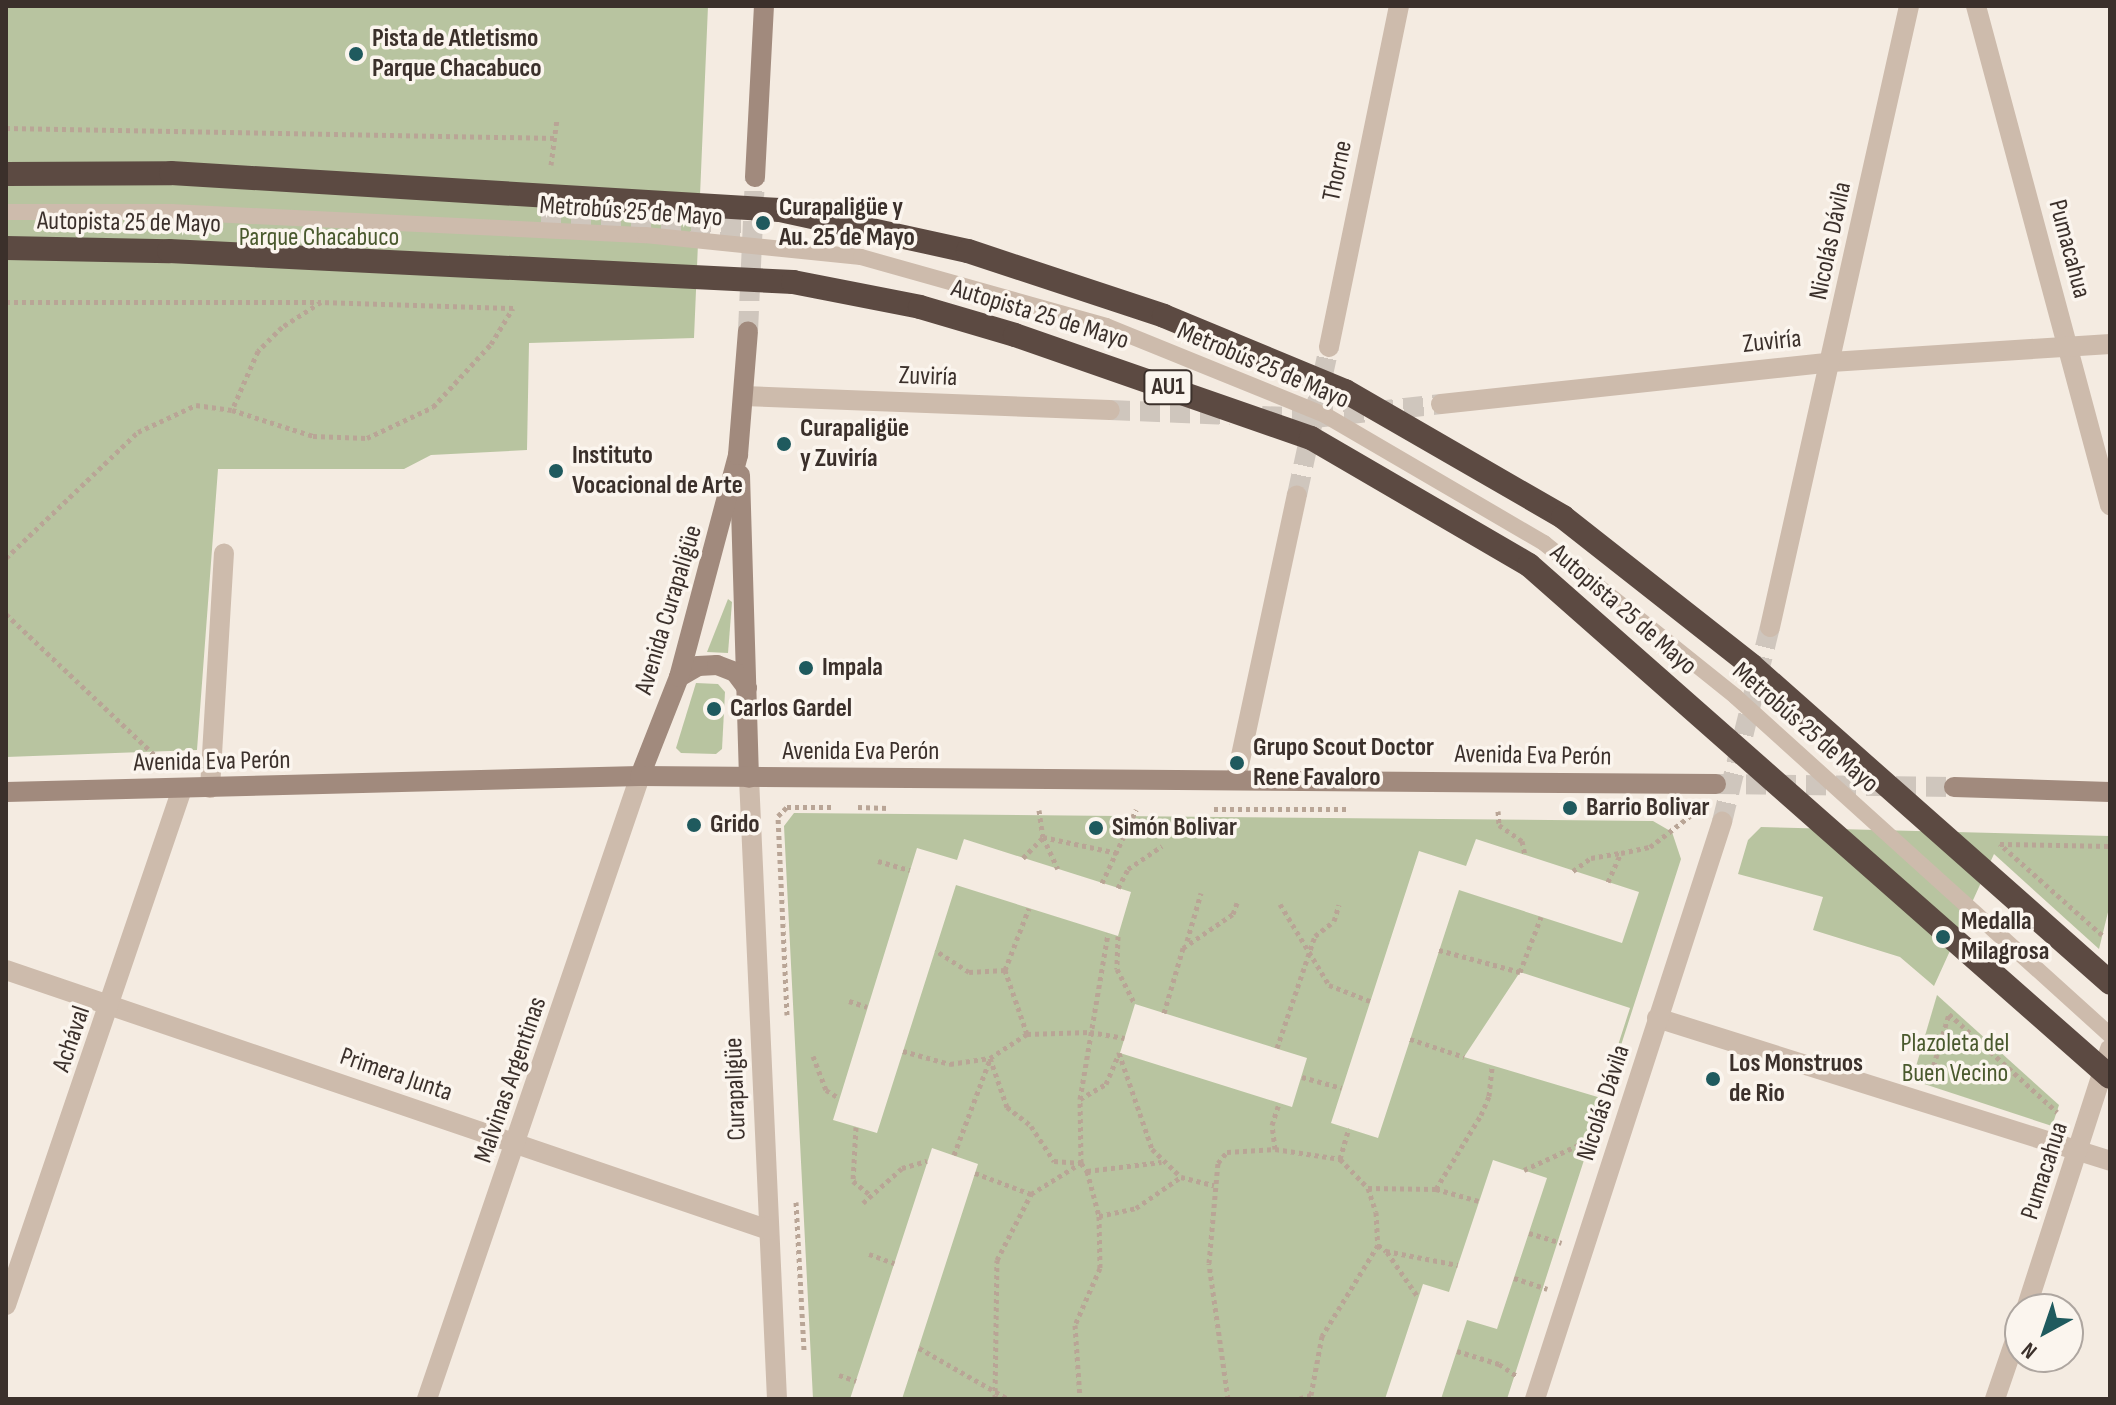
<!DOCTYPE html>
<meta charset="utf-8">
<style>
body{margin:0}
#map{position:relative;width:2116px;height:1405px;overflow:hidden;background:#f4ebe1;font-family:"Sofia Sans Condensed",sans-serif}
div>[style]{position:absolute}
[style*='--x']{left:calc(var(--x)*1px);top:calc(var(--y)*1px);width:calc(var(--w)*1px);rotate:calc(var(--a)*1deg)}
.green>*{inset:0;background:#b8c4a0}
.street-tunnel>*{height:20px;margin-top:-10px;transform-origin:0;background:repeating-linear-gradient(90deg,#cfc6bd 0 20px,transparent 0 30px)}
.secondary-tunnel>*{height:20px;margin-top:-10px;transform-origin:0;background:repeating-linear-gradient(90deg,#cfc6bd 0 20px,transparent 0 30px)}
.path>*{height:5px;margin-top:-2.5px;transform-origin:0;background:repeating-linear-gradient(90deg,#b9a596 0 4px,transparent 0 8px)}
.street>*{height:20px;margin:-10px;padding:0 10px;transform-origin:10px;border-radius:10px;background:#cdbbac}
.secondary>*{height:20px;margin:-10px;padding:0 10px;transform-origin:10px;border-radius:10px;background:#a18a7d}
.lane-bridge>*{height:16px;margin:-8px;padding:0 8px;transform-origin:8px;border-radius:8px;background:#cdbbac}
.highway-bridge>*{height:24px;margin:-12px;padding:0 12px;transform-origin:12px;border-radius:12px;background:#5c4a42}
.dots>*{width:22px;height:22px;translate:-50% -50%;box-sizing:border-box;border:4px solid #fbf5ee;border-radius:50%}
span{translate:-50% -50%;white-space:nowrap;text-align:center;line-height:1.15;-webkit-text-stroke:7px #fbf5ee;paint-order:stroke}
.shield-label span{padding:2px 6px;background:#fbf5ee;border:2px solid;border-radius:6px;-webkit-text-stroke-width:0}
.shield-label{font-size:24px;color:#3b302b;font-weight:700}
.poi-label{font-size:26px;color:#3b302b;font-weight:700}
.left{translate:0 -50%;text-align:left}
.street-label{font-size:26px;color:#3b302b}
.park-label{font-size:26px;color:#4a5a2e}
.frame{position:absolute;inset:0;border:8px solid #3b302b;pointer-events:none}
.north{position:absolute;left:2004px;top:1293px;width:80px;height:80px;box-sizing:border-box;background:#fbf5ee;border:2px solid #aea6a0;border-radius:50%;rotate:220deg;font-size:22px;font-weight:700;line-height:32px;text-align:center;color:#3b302b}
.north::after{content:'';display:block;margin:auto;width:28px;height:36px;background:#1f5a5e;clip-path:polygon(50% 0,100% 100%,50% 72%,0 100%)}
</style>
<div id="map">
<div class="green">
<i style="clip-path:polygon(6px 6px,708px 6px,694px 338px,529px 343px,527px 450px,431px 455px,404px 469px,218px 469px,197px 750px,6px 757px)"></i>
<i style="clip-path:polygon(728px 599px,732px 602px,728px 653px,707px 652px)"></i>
<i style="clip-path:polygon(696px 683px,718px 684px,725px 692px,722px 749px,716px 754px,681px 753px,676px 748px)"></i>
<i style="clip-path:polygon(evenodd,794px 813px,1653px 821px,1672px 832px,1681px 859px,1507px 1399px,1441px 1399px,1467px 1320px,1497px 1329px,1547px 1178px,1493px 1160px,1449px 1292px,1423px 1284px,1385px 1399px,902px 1399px,978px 1164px,932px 1148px,850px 1399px,813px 1399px,784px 826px,794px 813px,964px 839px,1131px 892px,1118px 936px,956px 885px,877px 1133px,833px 1120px,917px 848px,957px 860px,964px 839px,794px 813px,1476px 839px,1639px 892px,1622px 943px,1459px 890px,1378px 1138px,1331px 1123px,1419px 851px,1466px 866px,1476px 839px,794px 813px,1520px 972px,1630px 1008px,1601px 1098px,1464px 1057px,1520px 972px,794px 813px,1135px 1004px,1307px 1058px,1292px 1107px,1120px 1053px,1135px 1004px)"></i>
<i style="clip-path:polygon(1761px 827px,2110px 836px,2110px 904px,2099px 949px,1994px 854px,1934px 986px,1900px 957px,1813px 930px,1823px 897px,1738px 874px,1748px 840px)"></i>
<i style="clip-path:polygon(1937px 995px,2059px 1105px,2052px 1126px,1912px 1080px)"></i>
</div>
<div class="street-tunnel">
<i style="--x:541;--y:218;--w:212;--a:3"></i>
<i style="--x:1110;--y:410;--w:120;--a:2.4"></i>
<i style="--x:1262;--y:416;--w:52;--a:2.2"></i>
<i style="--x:1314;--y:418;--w:128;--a:-6.3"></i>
<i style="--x:1297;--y:495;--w:151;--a:-77.8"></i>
<i style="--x:1722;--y:822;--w:201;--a:-76.2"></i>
</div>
<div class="secondary-tunnel">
<i style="--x:748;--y:331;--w:154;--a:-87.4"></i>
<i style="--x:1716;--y:784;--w:238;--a:0.7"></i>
</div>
<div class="path">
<i style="--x:6;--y:128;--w:549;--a:1.04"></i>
<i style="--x:551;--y:165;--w:46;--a:-82.6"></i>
<i style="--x:6;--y:302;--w:315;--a:0"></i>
<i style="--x:6;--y:558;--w:182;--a:-43.7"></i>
<i style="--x:138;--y:432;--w:64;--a:-25"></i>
<i style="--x:196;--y:405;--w:36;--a:8"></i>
<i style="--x:232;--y:410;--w:85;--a:17.8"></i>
<i style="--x:313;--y:436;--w:54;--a:2.1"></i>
<i style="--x:367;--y:438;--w:73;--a:-25.2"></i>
<i style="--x:433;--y:407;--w:86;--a:-47.4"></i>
<i style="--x:491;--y:344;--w:42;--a:-58.6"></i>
<i style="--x:513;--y:308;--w:192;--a:-178.2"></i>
<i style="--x:321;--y:302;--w:46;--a:147.3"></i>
<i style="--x:282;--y:327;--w:34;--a:135"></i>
<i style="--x:258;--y:351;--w:64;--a:113.8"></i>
<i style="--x:6;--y:614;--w:222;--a:43.5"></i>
<i style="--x:858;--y:807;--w:30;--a:2"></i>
<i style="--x:1214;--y:809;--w:135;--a:0"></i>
<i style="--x:1039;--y:810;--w:27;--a:82"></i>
<i style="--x:1043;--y:837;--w:76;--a:12.2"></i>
<i style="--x:1498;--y:811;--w:14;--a:86"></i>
<i style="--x:1499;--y:825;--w:28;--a:35"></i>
<i style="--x:1522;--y:841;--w:14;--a:78"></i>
<i style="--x:1023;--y:858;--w:29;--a:-46"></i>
<i style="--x:1043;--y:837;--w:35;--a:65"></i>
<i style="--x:878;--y:861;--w:33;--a:16"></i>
<i style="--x:1573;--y:871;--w:22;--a:-36"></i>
<i style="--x:1591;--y:858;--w:29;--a:-10"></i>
<i style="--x:1608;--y:882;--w:32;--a:-66"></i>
<i style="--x:1621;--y:853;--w:30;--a:-12"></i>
<i style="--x:1650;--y:847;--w:51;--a:-37.8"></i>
<i style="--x:1102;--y:883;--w:81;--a:-65"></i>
<i style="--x:1118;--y:888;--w:21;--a:-62"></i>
<i style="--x:1128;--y:869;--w:41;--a:-34.1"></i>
<i style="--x:1280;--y:904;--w:95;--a:58.8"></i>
<i style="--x:1329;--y:985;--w:44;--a:21.3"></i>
<i style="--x:2102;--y:935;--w:137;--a:-138.3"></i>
<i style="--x:2000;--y:844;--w:110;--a:1"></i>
<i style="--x:1118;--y:936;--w:33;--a:92"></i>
<i style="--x:1117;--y:969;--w:38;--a:63"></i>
<i style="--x:1187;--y:941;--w:50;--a:-73.7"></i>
<i style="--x:1439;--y:950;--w:84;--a:15.2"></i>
<i style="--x:1520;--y:972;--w:59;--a:-69.1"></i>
<i style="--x:1005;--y:970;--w:66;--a:-68.8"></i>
<i style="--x:849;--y:1001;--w:19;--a:18"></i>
<i style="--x:1164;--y:1013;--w:68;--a:-73.7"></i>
<i style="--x:1183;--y:948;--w:60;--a:-34.2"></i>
<i style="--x:1233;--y:914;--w:12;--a:-70"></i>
<i style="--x:787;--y:1015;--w:199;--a:-92.6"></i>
<i style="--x:778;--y:816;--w:13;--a:-45"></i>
<i style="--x:787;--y:807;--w:44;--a:0"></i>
<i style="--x:1027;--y:1034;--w:63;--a:-1.8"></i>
<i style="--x:1090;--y:1032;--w:35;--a:10"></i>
<i style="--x:1410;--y:1039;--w:57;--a:18.4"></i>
<i style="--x:1277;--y:1048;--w:118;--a:-71.3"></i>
<i style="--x:1315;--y:936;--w:24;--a:-38"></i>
<i style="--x:1334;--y:921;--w:17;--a:-73"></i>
<i style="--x:903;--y:1051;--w:49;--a:15.5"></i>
<i style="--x:950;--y:1064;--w:40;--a:-8.5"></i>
<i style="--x:990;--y:1058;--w:44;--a:-33"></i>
<i style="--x:1027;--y:1034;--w:68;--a:-109"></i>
<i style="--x:1005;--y:970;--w:36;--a:177"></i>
<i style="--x:969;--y:972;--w:40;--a:-147.1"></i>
<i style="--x:1119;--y:1053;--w:102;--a:71"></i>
<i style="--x:1152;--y:1149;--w:40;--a:44"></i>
<i style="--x:813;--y:1056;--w:36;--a:69"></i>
<i style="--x:826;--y:1090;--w:15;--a:32"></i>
<i style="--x:990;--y:1058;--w:52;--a:70.9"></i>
<i style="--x:1007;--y:1107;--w:31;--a:38"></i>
<i style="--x:1031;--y:1126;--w:42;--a:56.7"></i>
<i style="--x:1054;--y:1161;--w:27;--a:4"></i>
<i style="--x:1081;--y:1163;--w:10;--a:53"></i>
<i style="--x:1087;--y:1171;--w:47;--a:75.1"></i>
<i style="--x:1099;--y:1216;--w:52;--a:88.9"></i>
<i style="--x:1100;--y:1268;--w:62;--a:113.7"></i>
<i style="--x:1075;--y:1325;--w:74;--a:86.1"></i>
<i style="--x:1302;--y:1077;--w:41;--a:15.4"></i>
<i style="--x:1929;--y:1081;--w:70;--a:-73.4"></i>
<i style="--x:1949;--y:1014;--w:146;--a:42.2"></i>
<i style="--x:1080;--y:1099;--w:30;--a:-30"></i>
<i style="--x:1106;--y:1084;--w:34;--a:-67"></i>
<i style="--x:856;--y:1127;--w:54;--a:93.2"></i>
<i style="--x:853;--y:1181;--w:22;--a:39"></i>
<i style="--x:1275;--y:1149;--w:24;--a:-97"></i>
<i style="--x:1272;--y:1125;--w:23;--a:-72"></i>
<i style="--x:954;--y:1155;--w:103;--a:-69.4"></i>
<i style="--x:1340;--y:1159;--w:32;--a:-74"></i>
<i style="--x:1524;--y:1170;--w:79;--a:-24.6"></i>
<i style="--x:1087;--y:1171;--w:75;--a:-6.9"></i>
<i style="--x:975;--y:1173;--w:60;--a:20.6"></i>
<i style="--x:1368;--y:1188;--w:68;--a:0.8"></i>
<i style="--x:1436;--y:1189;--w:45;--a:15.6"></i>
<i style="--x:1436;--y:1189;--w:87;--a:-58.7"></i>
<i style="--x:1481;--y:1115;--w:21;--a:-67"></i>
<i style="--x:1489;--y:1096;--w:30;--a:-84"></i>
<i style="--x:796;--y:1202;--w:150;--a:86.9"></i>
<i style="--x:863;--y:1203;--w:52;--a:-41.9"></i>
<i style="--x:902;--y:1168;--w:26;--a:-16"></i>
<i style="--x:1099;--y:1216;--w:38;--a:-12"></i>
<i style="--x:1136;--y:1208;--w:55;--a:-34.6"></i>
<i style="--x:1181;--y:1177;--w:34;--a:14"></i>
<i style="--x:1529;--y:1233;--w:34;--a:17"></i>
<i style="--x:1378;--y:1245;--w:10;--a:37"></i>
<i style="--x:1386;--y:1251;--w:73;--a:11"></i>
<i style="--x:1387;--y:1252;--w:55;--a:55.4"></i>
<i style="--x:869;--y:1254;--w:27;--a:20"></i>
<i style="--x:1514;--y:1278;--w:35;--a:18"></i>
<i style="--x:919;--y:1348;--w:103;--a:29.8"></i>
<i style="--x:1457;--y:1351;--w:44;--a:17.2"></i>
<i style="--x:1499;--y:1364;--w:22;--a:34"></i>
<i style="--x:839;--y:1375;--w:18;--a:19"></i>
<i style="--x:995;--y:1399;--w:139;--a:-89.2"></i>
<i style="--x:997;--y:1260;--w:74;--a:-62.7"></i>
<i style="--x:1031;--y:1194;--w:59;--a:-31.8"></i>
<i style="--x:1081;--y:1163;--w:64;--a:-90.9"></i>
<i style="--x:1080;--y:1099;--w:168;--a:-80.4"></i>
<i style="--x:1228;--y:1399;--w:137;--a:-98"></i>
<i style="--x:1209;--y:1263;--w:100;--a:-84.9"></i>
<i style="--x:1218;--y:1163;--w:14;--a:-51"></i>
<i style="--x:1227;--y:1152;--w:48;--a:-3.6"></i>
<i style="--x:1275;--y:1149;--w:66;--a:8.7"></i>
<i style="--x:1340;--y:1159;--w:40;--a:46"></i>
<i style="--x:1368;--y:1188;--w:25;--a:72"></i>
<i style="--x:1376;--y:1212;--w:33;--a:87"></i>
<i style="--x:1378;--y:1245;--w:107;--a:121.6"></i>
<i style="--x:1322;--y:1336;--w:60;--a:100.6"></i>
<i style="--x:1311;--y:1395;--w:14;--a:163"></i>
</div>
<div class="street">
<i style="--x:1976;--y:6;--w:517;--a:74.97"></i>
<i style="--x:1329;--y:347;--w:348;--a:-78.4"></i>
<i style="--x:743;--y:396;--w:367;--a:2.2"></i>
<i style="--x:1441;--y:404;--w:392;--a:-6.1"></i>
<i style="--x:1831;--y:362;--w:280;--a:-3.7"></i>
<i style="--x:1770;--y:627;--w:636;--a:-77.38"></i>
<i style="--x:749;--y:778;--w:622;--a:87.42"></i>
<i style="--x:1236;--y:779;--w:290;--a:-77.9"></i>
<i style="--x:210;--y:788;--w:235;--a:-86.6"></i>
<i style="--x:6;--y:970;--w:806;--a:18.82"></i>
<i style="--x:1657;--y:1018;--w:475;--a:17.5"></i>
<i style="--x:6;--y:1305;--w:545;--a:-71.17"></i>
<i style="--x:2026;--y:1309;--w:273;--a:-72.1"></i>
<i style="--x:427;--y:1399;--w:658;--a:-71.12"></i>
<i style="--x:1535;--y:1399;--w:607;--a:-72.04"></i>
<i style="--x:1995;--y:1399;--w:77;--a:-71.1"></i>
</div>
<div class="secondary">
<i style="--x:755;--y:177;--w:171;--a:-87"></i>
<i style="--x:740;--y:475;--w:303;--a:88.3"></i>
<i style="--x:679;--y:677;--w:22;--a:-30"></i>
<i style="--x:698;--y:666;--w:19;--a:-3"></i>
<i style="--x:717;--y:665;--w:19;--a:21"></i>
<i style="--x:735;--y:672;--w:20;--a:53"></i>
<i style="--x:640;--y:776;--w:106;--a:-68.5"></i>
<i style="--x:679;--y:677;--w:230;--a:-75.1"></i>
<i style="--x:738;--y:455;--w:124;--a:-85.4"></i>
<i style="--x:1954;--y:787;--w:156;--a:1.8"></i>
<i style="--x:6;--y:792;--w:634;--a:-1.45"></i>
<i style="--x:640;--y:776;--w:1076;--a:0.43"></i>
</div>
<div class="lane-bridge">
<i style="--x:6;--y:212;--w:165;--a:0"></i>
<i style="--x:171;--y:212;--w:475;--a:2.8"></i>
<i style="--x:645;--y:235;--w:217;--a:5.8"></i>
<i style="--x:861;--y:257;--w:255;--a:15.7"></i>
<i style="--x:1106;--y:326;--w:236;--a:22.1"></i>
<i style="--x:1325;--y:415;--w:254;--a:30.3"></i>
<i style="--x:1544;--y:543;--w:246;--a:38.7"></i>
<i style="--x:1736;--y:697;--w:504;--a:42.11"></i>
</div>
<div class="highway-bridge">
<i style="--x:6;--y:174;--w:165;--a:-0.3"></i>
<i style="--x:171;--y:173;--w:610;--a:3.48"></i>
<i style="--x:780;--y:210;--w:192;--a:12.3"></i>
<i style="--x:968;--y:251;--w:206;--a:18.3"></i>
<i style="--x:1164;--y:316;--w:196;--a:22.5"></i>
<i style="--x:1345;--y:391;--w:252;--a:30"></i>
<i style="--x:1563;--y:517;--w:239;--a:38.2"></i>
<i style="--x:1751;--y:665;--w:480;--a:41.5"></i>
<i style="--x:6;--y:248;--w:163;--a:1.1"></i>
<i style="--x:169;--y:251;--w:625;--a:2.84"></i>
<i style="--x:793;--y:282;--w:129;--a:11.1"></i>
<i style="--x:920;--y:307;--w:99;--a:16.4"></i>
<i style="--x:1015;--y:335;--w:313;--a:19.2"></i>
<i style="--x:1311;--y:438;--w:252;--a:30.2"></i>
<i style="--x:1529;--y:565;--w:774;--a:41.39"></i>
</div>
<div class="dots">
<i style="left:356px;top:54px;background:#1f5a5e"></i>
<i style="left:763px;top:223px;background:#1f5a5e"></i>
<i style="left:784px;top:444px;background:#1f5a5e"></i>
<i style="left:556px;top:471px;background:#1f5a5e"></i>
<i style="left:806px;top:668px;background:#1f5a5e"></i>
<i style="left:714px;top:709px;background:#1f5a5e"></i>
<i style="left:1237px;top:763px;background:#1f5a5e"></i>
<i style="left:1570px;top:808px;background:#1f5a5e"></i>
<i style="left:694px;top:825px;background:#1f5a5e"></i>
<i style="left:1096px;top:828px;background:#1f5a5e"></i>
<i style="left:1943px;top:937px;background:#1f5a5e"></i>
<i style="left:1713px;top:1079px;background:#1f5a5e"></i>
</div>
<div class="shield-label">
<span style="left:1168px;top:387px">AU1</span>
</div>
<div class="poi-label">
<span class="left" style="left:372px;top:54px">Pista de Atletismo<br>Parque Chacabuco</span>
<span class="left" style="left:779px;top:223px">Curapaligüe y<br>Au. 25 de Mayo</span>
<span class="left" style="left:800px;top:444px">Curapaligüe<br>y Zuviría</span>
<span class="left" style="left:572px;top:471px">Instituto<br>Vocacional de Arte</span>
<span class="left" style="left:822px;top:668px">Impala</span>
<span class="left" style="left:730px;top:709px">Carlos Gardel</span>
<span class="left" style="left:1253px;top:763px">Grupo Scout Doctor<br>Rene Favaloro</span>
<span class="left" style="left:1586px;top:808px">Barrio Bolivar</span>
<span class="left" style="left:710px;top:825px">Grido</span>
<span class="left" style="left:1112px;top:828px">Simón Bolivar</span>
<span class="left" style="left:1961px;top:937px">Medalla<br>Milagrosa</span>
<span class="left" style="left:1729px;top:1079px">Los Monstruos<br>de Rio</span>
</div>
<div class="street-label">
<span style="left:1338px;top:171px;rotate:-78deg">Thorne</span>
<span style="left:631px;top:212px;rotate:4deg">Metrobús 25 de Mayo</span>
<span style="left:129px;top:223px;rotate:1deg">Autopista 25 de Mayo</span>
<span style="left:1831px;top:241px;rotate:-78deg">Nicolás Dávila</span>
<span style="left:2069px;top:249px;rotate:75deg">Pumacahua</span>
<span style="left:1040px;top:315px;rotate:17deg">Autopista 25 de Mayo</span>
<span style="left:1772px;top:342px;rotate:-6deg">Zuviría</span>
<span style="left:1263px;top:366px;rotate:23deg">Metrobús 25 de Mayo</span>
<span style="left:928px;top:377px;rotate:2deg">Zuviría</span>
<span style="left:669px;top:610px;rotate:-73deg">Avenida Curapaligüe</span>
<span style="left:1623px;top:610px;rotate:41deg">Autopista 25 de Mayo</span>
<span style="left:1805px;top:728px;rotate:41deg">Metrobús 25 de Mayo</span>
<span style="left:861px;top:752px">Avenida Eva Perón</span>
<span style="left:1533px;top:756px;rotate:1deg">Avenida Eva Perón</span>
<span style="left:212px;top:762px;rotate:-1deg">Avenida Eva Perón</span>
<span style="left:72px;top:1039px;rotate:-71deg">Achával</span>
<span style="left:396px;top:1075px;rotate:19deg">Primera Junta</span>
<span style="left:511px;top:1080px;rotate:-71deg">Malvinas Argentinas</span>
<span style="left:736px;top:1089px;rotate:-92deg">Curapaligüe</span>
<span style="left:1604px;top:1103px;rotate:-72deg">Nicolás Dávila</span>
<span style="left:2045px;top:1171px;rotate:-72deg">Pumacahua</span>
</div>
<div class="park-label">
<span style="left:319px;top:238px">Parque Chacabuco</span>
<span style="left:1955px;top:1059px">Plazoleta del<br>Buen Vecino</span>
</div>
<div class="frame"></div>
<div class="north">N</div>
</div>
